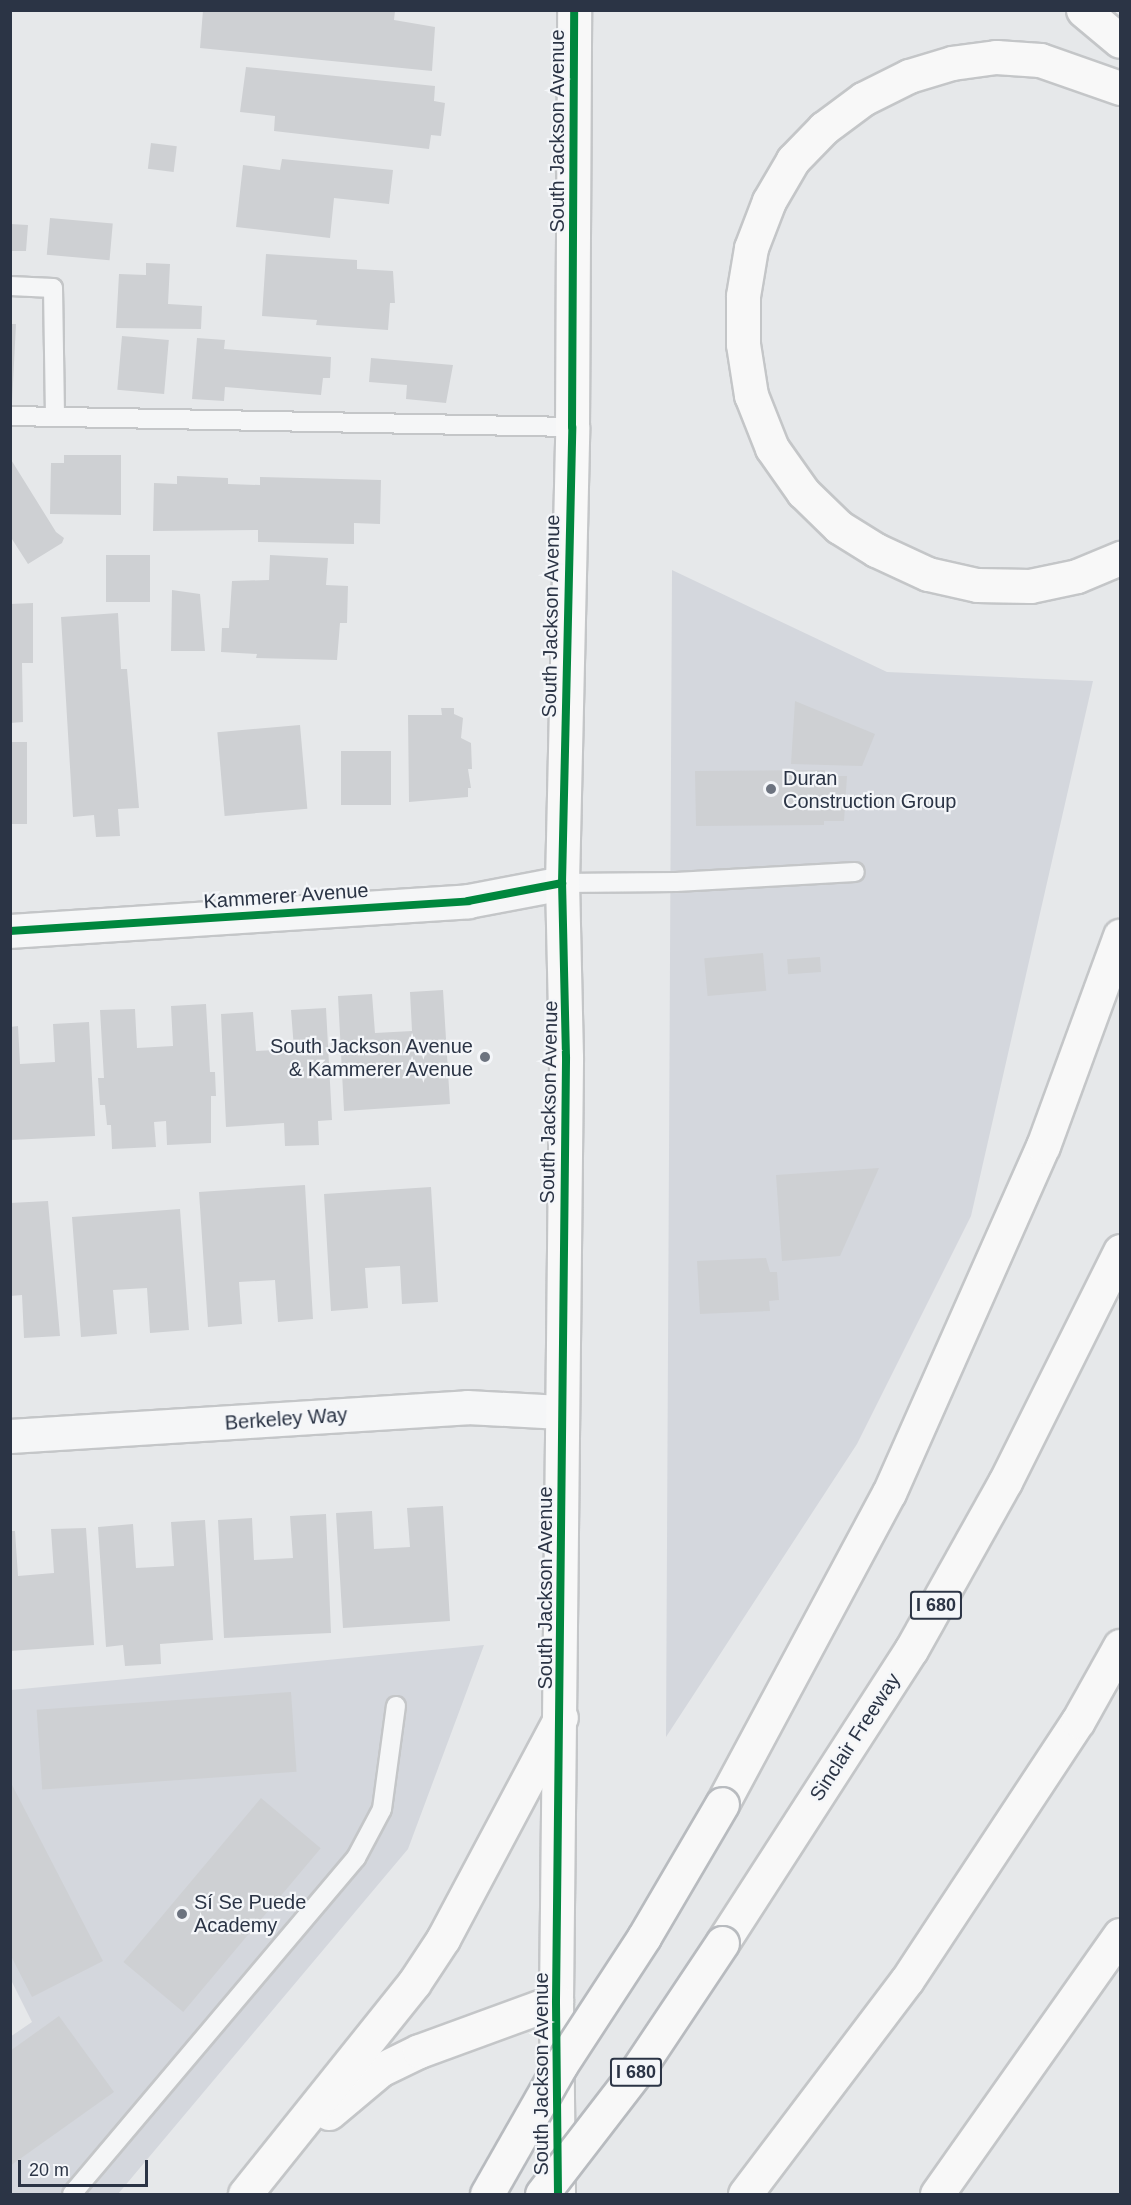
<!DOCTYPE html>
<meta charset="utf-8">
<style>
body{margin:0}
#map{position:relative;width:1131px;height:2205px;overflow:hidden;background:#e6e8ea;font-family:Arial,sans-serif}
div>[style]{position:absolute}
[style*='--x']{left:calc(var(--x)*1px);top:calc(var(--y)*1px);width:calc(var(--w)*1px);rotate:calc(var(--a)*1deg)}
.built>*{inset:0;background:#d4d7dd}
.building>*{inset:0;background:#ced0d3;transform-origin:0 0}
.roads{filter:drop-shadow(2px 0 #c4c6c8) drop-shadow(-2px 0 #c4c6c8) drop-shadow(0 2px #c4c6c8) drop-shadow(0 -2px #c4c6c8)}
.service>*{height:18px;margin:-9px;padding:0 9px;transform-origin:9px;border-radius:9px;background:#f5f6f7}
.minor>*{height:33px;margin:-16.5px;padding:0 16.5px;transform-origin:16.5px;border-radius:16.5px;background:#f5f6f7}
.secondary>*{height:33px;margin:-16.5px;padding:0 16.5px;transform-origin:16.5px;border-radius:16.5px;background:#f8f8f8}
.primary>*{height:33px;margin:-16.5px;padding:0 16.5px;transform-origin:16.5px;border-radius:16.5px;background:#f8f8f8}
.motorway>*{height:33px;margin:-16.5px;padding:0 16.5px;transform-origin:16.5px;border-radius:16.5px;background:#f8f8f8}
.bridges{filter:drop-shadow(2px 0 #b8bbbf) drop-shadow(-2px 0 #b8bbbf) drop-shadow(0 2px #b8bbbf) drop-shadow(0 -2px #b8bbbf)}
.motorway-bridge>*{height:33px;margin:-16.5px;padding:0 16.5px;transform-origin:16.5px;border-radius:16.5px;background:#f8f8f8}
.cycleway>*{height:8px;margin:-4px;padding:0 4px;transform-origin:4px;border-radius:4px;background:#00873e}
.dots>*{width:16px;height:16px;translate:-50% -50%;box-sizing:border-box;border:3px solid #f4f6f9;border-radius:50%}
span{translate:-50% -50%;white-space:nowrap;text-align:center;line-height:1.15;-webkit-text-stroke:4.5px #f4f6f9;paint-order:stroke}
.shield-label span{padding:2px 4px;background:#f4f6f9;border:2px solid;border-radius:4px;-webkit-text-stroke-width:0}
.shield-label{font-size:18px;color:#2b3445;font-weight:700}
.street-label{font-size:20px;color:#2b3445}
.poi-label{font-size:20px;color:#2b3445}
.left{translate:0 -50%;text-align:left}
.right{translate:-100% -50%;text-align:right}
.frame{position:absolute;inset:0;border:12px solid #2b3445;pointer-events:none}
.scale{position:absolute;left:18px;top:2160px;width:130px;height:27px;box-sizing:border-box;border:3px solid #2b3445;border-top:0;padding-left:8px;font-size:18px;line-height:21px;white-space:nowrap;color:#2b3445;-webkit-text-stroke:4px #f4f6f9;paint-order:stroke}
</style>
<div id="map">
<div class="built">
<i style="clip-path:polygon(672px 570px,887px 672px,1093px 681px,971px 1216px,857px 1444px,666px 1737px)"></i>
<i style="clip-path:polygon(484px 1645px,408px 1849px,118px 2194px,11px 2194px,10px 2037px,32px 2022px,11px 1980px,11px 1690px)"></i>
</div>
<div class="building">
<i style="clip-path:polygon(203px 10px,395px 11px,394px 20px,435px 27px,432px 71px,200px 48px)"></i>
<i style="clip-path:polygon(246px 67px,435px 86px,434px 101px,445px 103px,441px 136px,431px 135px,429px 149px,274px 131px,275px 116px,240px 112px)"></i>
<i style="left:151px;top:143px;width:26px;height:26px;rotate:7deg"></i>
<i style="clip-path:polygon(282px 159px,393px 170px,389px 204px,334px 198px,330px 238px,236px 227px,243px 165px,280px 170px)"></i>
<i style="left:50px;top:218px;width:63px;height:37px;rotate:5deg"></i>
<i style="clip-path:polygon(10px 224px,28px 225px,26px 251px,10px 251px)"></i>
<i style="clip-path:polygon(266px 254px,357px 260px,357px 269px,393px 271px,395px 303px,390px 303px,388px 330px,316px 325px,317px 320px,262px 316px)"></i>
<i style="clip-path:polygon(146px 263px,170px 264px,168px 304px,202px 306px,201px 329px,116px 328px,119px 274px,146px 275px)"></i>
<i style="clip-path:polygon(10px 324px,16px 324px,12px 403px,10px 403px)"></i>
<i style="left:122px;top:336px;width:47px;height:54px;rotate:5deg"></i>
<i style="clip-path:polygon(197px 338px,225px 340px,224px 349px,331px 357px,330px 378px,323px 378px,321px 395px,225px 387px,224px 401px,192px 399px)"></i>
<i style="clip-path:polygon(371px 358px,453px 365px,446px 403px,406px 399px,407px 385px,369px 382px)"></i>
<i style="clip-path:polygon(64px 455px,121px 455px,121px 515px,50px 514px,51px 463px,64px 463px)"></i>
<i style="clip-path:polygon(10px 458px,56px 532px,64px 538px,62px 543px,28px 564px,10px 536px)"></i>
<i style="clip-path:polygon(177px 476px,228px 478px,228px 484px,260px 485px,260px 477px,381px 480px,380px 524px,354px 523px,354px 544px,258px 542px,258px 530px,153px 531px,154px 483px,177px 484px)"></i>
<i style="left:106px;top:555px;width:44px;height:47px"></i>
<i style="clip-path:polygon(270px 555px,328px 558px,326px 585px,348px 586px,347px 623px,340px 623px,337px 660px,256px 658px,257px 654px,221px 652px,222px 628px,229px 628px,232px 581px,269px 580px)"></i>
<i style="clip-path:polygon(172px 590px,200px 594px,205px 651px,171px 651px)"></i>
<i style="clip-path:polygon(33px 603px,33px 663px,22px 663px,23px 722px,10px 723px,10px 604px)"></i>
<i style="clip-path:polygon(118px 613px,121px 669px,127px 669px,139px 808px,118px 809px,120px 836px,96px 837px,94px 815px,73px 817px,61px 617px)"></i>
<i style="clip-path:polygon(795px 701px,875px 734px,862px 766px,791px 764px)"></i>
<i style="clip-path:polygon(441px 708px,454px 708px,454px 714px,463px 718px,461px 738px,471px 743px,472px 769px,468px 769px,471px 788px,468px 788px,468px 797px,409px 802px,408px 715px,442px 715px)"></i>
<i style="left:300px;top:725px;width:84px;height:83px;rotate:85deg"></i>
<i style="left:10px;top:742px;width:17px;height:82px"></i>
<i style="left:391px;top:751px;width:54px;height:50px;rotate:90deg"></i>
<i style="clip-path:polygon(825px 770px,825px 776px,847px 776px,844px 821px,824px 821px,824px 825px,696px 826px,695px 771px)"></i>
<i style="left:763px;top:953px;width:38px;height:59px;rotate:85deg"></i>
<i style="left:820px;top:957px;width:15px;height:33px;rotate:86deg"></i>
<i style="clip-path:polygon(443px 990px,450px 1104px,344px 1111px,338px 996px,372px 994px,375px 1033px,412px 1031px,410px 992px)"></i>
<i style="clip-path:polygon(206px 1004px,210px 1072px,215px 1072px,216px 1096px,211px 1096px,211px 1143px,167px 1145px,166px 1121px,154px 1122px,156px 1147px,112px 1149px,111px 1125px,107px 1125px,105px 1105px,100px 1105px,98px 1078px,104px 1078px,100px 1010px,135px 1009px,137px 1048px,173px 1046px,171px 1006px)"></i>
<i style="clip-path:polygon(326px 1008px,332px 1120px,318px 1121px,319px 1145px,285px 1146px,284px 1123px,226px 1127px,221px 1014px,253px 1012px,256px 1051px,294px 1049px,291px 1010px)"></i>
<i style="clip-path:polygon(89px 1022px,95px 1136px,10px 1140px,10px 1027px,18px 1026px,20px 1064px,55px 1062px,53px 1024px)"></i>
<i style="clip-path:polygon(879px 1168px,840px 1256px,782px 1261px,776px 1175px)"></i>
<i style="clip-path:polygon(305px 1185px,313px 1319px,278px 1322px,275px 1280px,239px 1282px,242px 1324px,208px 1327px,199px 1192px)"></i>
<i style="clip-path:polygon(431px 1187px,438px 1302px,402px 1304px,400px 1266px,365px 1268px,368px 1308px,331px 1311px,324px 1194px)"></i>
<i style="clip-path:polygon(48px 1201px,60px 1336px,24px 1338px,22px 1295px,10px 1296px,10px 1203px)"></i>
<i style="clip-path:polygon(180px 1209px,189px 1330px,150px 1333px,147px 1288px,113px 1290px,117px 1334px,81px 1337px,72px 1217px)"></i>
<i style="clip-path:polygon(766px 1258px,770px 1272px,777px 1272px,779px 1300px,769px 1301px,770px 1311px,700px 1314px,697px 1261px)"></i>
<i style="clip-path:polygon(443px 1506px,450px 1621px,343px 1628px,336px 1513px,372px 1511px,374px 1549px,410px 1547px,407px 1508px)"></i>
<i style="clip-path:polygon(326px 1514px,331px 1633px,224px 1638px,218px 1520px,252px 1518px,254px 1560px,293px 1558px,290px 1516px)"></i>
<i style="clip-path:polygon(205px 1520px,213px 1640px,160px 1644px,161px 1664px,125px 1666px,123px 1645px,106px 1647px,98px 1527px,133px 1524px,136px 1568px,174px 1566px,171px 1522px)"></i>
<i style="clip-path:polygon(86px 1528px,94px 1645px,10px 1651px,10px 1531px,15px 1531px,18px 1576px,54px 1573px,51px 1529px)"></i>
<i style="left:291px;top:1692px;width:80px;height:255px;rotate:86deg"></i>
<i style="clip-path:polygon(10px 1781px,103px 1961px,32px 1997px,10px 1954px)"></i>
<i style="left:261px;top:1798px;width:78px;height:214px;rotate:40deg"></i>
<i style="clip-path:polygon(59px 2016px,114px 2092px,10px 2166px,10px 2051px)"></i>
</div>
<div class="roads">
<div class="service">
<i style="--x:10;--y:286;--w:43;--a:2.7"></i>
<i style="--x:53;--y:288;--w:129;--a:89.1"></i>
<i style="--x:10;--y:416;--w:562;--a:1.12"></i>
<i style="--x:562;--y:883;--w:114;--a:-0.5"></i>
<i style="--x:676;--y:882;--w:179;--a:-3.2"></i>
<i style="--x:72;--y:2194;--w:440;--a:-49.8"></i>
<i style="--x:356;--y:1858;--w:55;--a:-62"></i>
<i style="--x:382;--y:1809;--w:104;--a:-82.3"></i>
</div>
<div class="minor">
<i style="--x:10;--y:931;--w:459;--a:-3.7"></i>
<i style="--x:468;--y:901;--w:96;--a:-10.8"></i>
<i style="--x:10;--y:1436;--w:458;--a:-3.6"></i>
<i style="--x:467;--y:1407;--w:94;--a:3"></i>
</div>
<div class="secondary">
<i style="--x:558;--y:2193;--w:192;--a:-90.6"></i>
<i style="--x:556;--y:2001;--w:944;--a:-89.39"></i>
<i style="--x:566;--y:1057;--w:174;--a:-91.3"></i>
<i style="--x:562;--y:883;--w:456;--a:-88.7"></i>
<i style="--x:572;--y:427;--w:417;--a:-89.7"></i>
</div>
<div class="primary">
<i style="--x:1083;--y:10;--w:48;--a:40"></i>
</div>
<div class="motorway">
<i style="--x:1120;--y:88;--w:85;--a:-160.7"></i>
<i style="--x:1040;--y:60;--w:44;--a:-176.1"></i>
<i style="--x:996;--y:57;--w:44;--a:172.2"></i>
<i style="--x:952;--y:63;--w:45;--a:163.2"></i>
<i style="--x:909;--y:76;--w:51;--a:153.4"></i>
<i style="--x:863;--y:99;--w:49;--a:143.4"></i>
<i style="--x:824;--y:128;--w:45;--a:134.1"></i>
<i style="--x:793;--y:160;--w:48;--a:120.3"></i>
<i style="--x:769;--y:201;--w:50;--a:111"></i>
<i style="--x:751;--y:248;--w:49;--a:99.5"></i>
<i style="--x:743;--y:296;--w:48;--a:90"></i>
<i style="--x:743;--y:344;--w:52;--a:81.1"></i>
<i style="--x:751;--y:395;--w:57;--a:68.4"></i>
<i style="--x:772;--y:448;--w:54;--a:54.8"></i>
<i style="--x:803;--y:492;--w:50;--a:44.2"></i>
<i style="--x:839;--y:527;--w:44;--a:31.9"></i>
<i style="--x:876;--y:550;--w:57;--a:24.8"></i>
<i style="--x:928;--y:574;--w:50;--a:12.7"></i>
<i style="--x:977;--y:585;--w:53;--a:1.1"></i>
<i style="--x:1030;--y:586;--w:48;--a:-12"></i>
<i style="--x:1077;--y:576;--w:47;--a:-22.7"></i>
<i style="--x:722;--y:1804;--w:353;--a:-61.8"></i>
<i style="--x:889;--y:1493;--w:380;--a:-66.1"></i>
<i style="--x:1043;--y:1146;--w:224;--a:-69.9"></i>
<i style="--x:722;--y:1943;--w:349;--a:-57.2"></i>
<i style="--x:911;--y:1650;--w:193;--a:-60.8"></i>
<i style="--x:1005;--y:1482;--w:258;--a:-63.5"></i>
<i style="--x:329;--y:2113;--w:67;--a:-40.1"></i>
<i style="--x:380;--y:2070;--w:43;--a:-26"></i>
<i style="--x:419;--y:2051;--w:146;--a:-20.1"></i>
<i style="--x:245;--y:2194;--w:270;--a:-51.3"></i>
<i style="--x:414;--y:1983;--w:53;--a:-56.6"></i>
<i style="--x:443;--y:1939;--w:251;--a:-62"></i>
<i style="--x:745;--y:2194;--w:268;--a:-52.9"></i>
<i style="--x:907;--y:1980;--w:310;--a:-56.6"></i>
<i style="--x:1078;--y:1721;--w:86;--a:-60.8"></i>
<i style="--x:937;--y:2194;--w:317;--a:-54.8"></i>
</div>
</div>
<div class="bridges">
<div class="motorway-bridge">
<i style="--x:487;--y:2194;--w:147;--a:-60.3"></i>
<i style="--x:560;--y:2066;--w:154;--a:-56.9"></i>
<i style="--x:644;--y:1937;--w:154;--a:-59.6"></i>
<i style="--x:542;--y:2194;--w:154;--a:-52.4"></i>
<i style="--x:636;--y:2072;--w:155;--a:-56.3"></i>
</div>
</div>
<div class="cycleway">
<i style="--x:10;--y:931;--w:459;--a:-3.7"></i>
<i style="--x:468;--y:901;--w:96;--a:-10.8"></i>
<i style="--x:558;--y:2194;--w:193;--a:-90.6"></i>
<i style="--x:556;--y:2001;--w:944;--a:-89.39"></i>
<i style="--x:566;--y:1057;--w:174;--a:-91.3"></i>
<i style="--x:562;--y:883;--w:456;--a:-88.7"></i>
<i style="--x:572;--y:427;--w:417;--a:-89.7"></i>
</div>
<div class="dots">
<i style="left:771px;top:789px;background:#6c737f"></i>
<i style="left:485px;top:1057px;background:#6c737f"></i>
<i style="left:182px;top:1914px;background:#6c737f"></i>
</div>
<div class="shield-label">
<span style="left:936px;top:1605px">I 680</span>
<span style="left:636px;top:2072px">I 680</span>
</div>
<div class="street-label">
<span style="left:557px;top:131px;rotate:-90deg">South Jackson Avenue</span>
<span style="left:551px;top:616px;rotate:-89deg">South Jackson Avenue</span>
<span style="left:286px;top:896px;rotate:-4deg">Kammerer Avenue</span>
<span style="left:549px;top:1102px;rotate:-89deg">South Jackson Avenue</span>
<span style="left:286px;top:1419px;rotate:-4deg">Berkeley Way</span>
<span style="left:545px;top:1588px;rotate:-90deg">South Jackson Avenue</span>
<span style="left:855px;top:1737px;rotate:-57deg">Sinclair Freeway</span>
<span style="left:541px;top:2074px;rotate:-90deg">South Jackson Avenue</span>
</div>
<div class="poi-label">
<span class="left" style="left:783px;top:790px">Duran<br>Construction Group</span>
<span class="right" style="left:473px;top:1058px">South Jackson Avenue<br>&amp; Kammerer Avenue</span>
<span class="left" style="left:194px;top:1914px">Sí Se Puede<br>Academy</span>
</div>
<div class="frame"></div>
<div class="scale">20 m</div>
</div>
